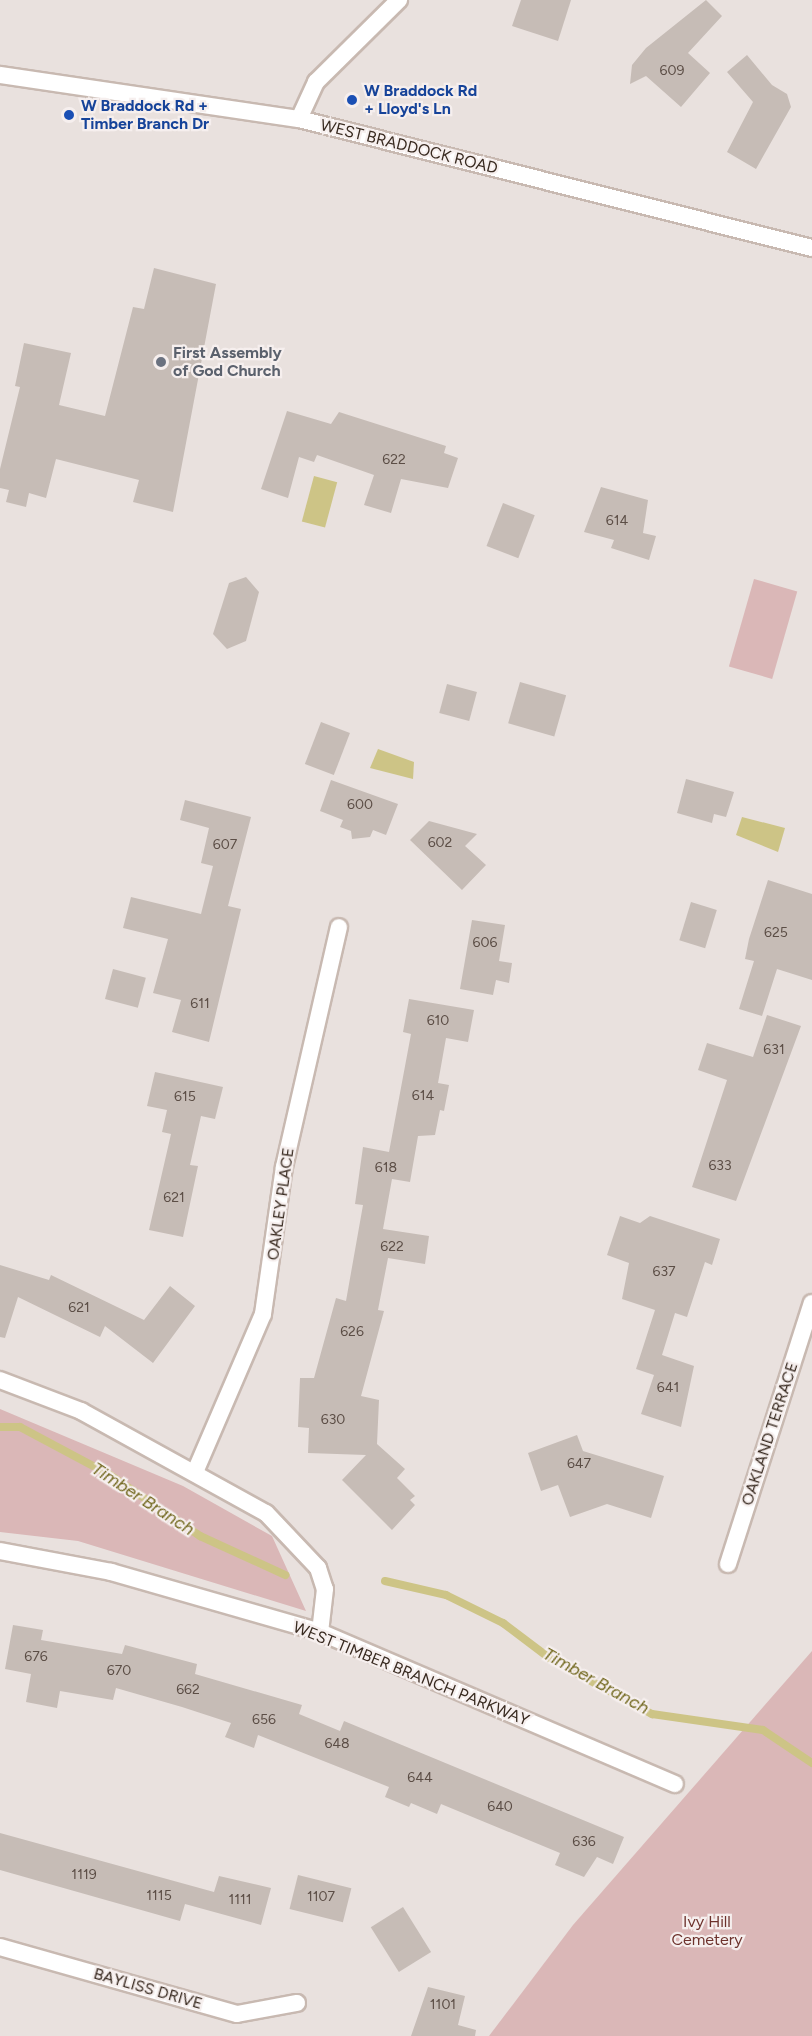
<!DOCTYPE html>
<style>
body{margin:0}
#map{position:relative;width:812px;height:2036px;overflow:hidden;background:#e9e1de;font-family:Figtree,sans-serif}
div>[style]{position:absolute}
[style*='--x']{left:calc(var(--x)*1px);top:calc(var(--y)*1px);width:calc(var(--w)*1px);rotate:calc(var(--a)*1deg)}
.green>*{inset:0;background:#dab7b7;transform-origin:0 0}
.water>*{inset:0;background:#cdc486;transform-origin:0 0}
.stream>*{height:8px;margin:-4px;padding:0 4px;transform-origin:4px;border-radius:4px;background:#cdc486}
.building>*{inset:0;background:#c6bcb6;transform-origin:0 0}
.roads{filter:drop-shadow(2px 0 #c8b9b1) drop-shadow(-2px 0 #c8b9b1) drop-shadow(0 2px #c8b9b1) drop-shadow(0 -2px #c8b9b1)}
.minor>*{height:16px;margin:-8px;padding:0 8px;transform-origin:8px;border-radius:8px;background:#fff}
.secondary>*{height:16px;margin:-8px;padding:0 8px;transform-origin:8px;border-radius:8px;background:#fff}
.dots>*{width:16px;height:16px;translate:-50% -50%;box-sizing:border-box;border:3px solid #f6efee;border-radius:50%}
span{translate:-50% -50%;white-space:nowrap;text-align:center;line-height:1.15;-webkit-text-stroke:4.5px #f6efee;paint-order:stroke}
.number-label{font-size:14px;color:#5c4e46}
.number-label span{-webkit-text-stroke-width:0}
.transit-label{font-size:16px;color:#164399;font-weight:700}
.left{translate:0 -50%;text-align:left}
.street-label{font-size:16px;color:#382a20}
.worship-label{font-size:16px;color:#5b616d;font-weight:700}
.park-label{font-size:16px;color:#6d322c}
.water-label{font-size:18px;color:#71671d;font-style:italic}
</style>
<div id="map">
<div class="green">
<i style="left:754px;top:579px;width:45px;height:91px;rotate:16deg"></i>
<i style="clip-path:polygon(0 1409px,183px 1486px,272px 1536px,306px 1611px,78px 1541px,0 1532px)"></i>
<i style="clip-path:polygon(812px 1651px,812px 2036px,489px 2036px,573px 1925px)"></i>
</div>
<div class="water">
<i style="left:314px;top:476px;width:24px;height:47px;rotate:15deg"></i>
<i style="clip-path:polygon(378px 749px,414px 762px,413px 779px,370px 768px)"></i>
<i style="clip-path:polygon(742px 817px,785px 828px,778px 852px,736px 835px)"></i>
</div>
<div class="stream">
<i style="--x:0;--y:1427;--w:20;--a:0"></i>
<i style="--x:20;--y:1427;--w:102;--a:28.1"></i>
<i style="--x:110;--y:1475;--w:109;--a:34.1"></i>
<i style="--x:200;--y:1536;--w:94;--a:24.6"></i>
<i style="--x:385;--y:1581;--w:63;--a:12.9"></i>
<i style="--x:446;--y:1595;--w:64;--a:26.2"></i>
<i style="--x:503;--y:1623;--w:61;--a:37.1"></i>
<i style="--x:552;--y:1660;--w:114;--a:28.4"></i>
<i style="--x:652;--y:1714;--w:112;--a:8.2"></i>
<i style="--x:763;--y:1730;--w:59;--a:34"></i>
</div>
<div class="building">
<i style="clip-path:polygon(521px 0,571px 0,558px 41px,512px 26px)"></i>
<i style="clip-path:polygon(706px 0,722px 16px,688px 53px,710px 73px,681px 107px,646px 76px,630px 84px,632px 65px,646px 48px)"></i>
<i style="clip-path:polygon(747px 55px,772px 85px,787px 94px,791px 107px,756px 169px,727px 152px,753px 102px,727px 72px)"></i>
<i style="clip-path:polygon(154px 268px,216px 284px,173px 512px,133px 502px,139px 480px,56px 459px,46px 498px,29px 493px,26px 507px,6px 502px,9px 490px,0 488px,0 469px,20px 387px,15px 386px,24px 343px,71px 353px,59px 405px,105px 416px,133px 307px,144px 309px)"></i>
<i style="clip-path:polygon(287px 411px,331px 424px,339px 412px,446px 446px,444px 453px,458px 458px,448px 488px,401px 479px,391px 513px,364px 505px,374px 475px,317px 455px,314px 462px,299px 457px,288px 498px,261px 489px)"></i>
<i style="clip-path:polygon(601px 487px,648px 500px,643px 533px,656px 536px,649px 560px,611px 548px,614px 540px,584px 532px)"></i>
<i style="left:503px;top:503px;width:34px;height:46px;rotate:21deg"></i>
<i style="clip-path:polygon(246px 577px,259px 592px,246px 641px,227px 649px,213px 634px,229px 583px)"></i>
<i style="left:520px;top:682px;width:48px;height:43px;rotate:16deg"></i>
<i style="left:447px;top:684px;width:31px;height:30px;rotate:15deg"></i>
<i style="left:321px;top:722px;width:31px;height:45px;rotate:21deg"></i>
<i style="clip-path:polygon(686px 779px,734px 792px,726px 817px,714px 814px,712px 823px,677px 813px)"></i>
<i style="clip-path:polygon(331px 780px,398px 804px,386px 835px,373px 830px,370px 837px,352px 839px,351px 831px,340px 827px,343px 820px,320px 811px)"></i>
<i style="clip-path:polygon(185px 800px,251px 817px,228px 906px,241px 909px,209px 1042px,172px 1032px,181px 1000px,153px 993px,168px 939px,123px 928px,131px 897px,201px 914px,213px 866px,201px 863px,209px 828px,180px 820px)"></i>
<i style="clip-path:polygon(429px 821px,477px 834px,465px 846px,486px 865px,462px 890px,410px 840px)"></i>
<i style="clip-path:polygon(768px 880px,812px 894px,812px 980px,777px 969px,762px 1016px,739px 1009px,754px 961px,745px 959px,749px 939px)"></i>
<i style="left:691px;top:902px;width:27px;height:40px;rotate:17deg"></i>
<i style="clip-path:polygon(472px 920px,505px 925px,499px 961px,512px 963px,509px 983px,496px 980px,493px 995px,460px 989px)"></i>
<i style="left:113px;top:969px;width:34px;height:31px;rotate:15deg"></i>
<i style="clip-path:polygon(409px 999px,474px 1010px,468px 1042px,446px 1038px,438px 1083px,449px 1085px,444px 1111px,440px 1110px,435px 1135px,418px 1136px,410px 1182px,392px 1179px,383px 1229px,429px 1236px,425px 1264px,388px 1258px,378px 1310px,384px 1311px,361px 1396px,379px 1400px,377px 1444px,405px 1469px,397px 1478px,415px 1496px,410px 1500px,415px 1505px,392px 1530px,342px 1480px,366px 1455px,308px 1453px,309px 1428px,298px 1427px,300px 1378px,314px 1378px,336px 1298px,346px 1301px,363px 1205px,355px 1204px,363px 1147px,389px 1152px,411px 1034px,403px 1032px)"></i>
<i style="clip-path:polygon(767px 1015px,801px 1026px,736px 1201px,692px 1187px,727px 1080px,698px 1070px,707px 1043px,753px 1057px)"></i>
<i style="clip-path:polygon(155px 1072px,223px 1087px,215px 1119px,201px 1116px,190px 1165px,198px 1166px,183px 1237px,149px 1230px,171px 1134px,162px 1132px,167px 1110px,147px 1106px)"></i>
<i style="clip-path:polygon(620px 1216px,640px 1223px,650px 1216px,720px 1239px,712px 1265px,705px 1262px,687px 1317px,675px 1313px,662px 1355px,694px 1366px,681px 1427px,641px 1414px,654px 1375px,636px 1369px,655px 1310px,622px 1299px,629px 1263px,607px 1255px)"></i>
<i style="clip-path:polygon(0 1265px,49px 1280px,51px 1275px,144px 1320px,170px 1286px,195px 1306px,153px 1363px,105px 1326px,100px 1337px,18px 1297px,5px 1338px,0 1337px)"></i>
<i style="clip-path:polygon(577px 1435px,583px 1451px,664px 1476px,651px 1518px,607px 1504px,570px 1517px,558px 1485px,541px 1491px,528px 1453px)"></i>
<i style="clip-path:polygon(13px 1625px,43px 1630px,41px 1640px,122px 1654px,125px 1645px,197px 1664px,195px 1674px,302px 1705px,299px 1714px,340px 1731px,344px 1721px,624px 1837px,613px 1864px,597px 1857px,584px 1877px,555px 1865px,560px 1853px,441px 1804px,437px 1814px,411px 1803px,409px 1807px,385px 1797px,389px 1787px,258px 1735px,254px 1748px,225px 1737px,231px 1723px,182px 1707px,116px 1688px,113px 1700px,60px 1691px,57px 1708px,26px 1702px,31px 1674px,5px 1669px)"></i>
<i style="clip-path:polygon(0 1833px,214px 1892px,219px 1876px,271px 1888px,261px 1925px,185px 1904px,180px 1921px,0 1870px)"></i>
<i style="left:298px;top:1875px;width:55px;height:35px;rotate:14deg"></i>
<i style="left:403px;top:1907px;width:53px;height:38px;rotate:58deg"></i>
<i style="clip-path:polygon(428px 1987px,465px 1996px,458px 2025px,476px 2030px,475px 2036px,411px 2036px)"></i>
</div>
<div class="roads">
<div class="minor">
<i style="--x:299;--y:119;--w:41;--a:-65.3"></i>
<i style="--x:316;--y:82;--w:117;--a:-44.7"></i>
<i style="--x:0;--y:1380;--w:87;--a:20.9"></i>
<i style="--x:81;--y:1411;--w:211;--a:28.9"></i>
<i style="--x:266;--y:1513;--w:76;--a:46.6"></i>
<i style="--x:318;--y:1568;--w:22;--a:72"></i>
<i style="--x:325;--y:1589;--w:43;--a:96.6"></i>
<i style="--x:195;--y:1472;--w:172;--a:-66.7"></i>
<i style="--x:263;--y:1314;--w:148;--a:-81.9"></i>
<i style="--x:284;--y:1167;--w:246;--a:-77.1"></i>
<i style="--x:0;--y:1551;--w:113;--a:10.7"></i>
<i style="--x:111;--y:1572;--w:217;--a:16"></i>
<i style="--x:320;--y:1632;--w:386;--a:23.2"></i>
<i style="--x:728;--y:1564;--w:274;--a:-72.2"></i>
<i style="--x:0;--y:1947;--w:246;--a:15.8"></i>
<i style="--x:237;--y:2014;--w:61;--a:-10.4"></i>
</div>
<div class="secondary">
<i style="--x:0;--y:75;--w:302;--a:8.4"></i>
<i style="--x:299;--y:119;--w:529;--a:14.12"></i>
</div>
</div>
<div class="dots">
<i style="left:352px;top:100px;background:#1a4fb4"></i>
<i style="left:69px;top:115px;background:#1a4fb4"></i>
<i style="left:161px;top:362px;background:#6b7280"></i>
</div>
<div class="number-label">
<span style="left:672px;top:71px">609</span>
<span style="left:394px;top:460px">622</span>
<span style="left:617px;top:521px">614</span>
<span style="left:360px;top:805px">600</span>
<span style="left:440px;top:843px">602</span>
<span style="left:225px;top:845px">607</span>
<span style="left:776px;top:933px">625</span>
<span style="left:485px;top:943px">606</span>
<span style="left:200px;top:1004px">611</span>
<span style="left:438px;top:1021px">610</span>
<span style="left:774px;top:1050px">631</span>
<span style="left:423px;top:1096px">614</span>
<span style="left:185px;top:1097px">615</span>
<span style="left:720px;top:1166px">633</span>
<span style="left:386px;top:1168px">618</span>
<span style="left:174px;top:1198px">621</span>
<span style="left:392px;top:1247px">622</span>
<span style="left:664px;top:1272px">637</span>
<span style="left:79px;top:1308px">621</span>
<span style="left:352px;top:1332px">626</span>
<span style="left:668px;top:1388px">641</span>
<span style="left:333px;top:1420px">630</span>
<span style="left:579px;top:1464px">647</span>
<span style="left:36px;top:1657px">676</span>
<span style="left:119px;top:1671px">670</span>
<span style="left:188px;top:1690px">662</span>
<span style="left:264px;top:1720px">656</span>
<span style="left:337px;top:1744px">648</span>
<span style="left:420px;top:1778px">644</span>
<span style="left:500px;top:1807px">640</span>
<span style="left:584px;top:1842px">636</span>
<span style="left:84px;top:1875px">1119</span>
<span style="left:159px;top:1896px">1115</span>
<span style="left:321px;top:1897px">1107</span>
<span style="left:240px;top:1900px">1111</span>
<span style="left:443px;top:2005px">1101</span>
</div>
<div class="transit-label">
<span class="left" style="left:364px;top:100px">W Braddock Rd<br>+ Lloyd's Ln</span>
<span class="left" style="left:81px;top:115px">W Braddock Rd +<br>Timber Branch Dr</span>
</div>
<div class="street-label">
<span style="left:409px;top:147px;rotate:14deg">WEST BRADDOCK ROAD</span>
<span style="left:281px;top:1204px;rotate:-82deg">OAKLEY PLACE</span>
<span style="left:770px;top:1434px;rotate:-72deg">OAKLAND TERRACE</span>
<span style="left:411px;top:1674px;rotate:22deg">WEST TIMBER BRANCH PARKWAY</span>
<span style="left:148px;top:1989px;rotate:16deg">BAYLISS DRIVE</span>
</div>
<div class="worship-label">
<span class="left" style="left:173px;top:362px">First Assembly<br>of God Church</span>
</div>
<div class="park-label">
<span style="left:707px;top:1931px">Ivy Hill<br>Cemetery</span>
</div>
<div class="water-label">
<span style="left:143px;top:1499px;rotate:33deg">Timber Branch</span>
<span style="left:596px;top:1681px;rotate:29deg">Timber Branch</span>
</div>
</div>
